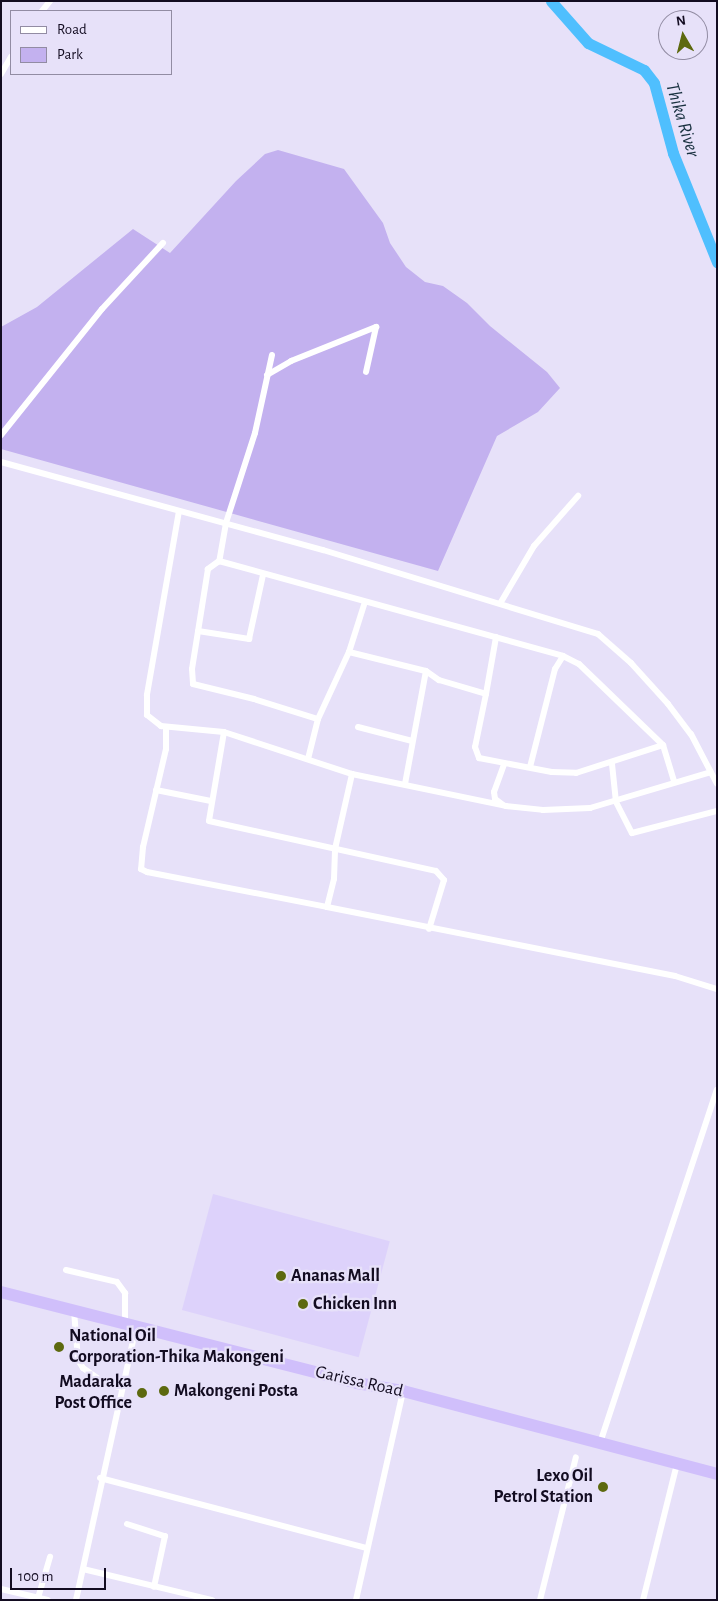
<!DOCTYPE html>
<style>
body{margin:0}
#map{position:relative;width:718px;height:1601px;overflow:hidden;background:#e7e1f9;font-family:"Alegreya Sans",sans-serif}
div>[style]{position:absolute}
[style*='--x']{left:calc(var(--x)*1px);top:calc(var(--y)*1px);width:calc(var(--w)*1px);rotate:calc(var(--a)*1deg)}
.built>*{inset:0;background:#ddd2fb;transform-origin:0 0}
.green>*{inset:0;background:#c3b1ef}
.river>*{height:11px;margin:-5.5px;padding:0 5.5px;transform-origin:5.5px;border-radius:5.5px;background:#4fbffe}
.street>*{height:6px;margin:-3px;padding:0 3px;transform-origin:3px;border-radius:3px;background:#fff}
.highway>*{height:12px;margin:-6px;padding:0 6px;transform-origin:6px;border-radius:6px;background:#d0bffb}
.dots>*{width:14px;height:14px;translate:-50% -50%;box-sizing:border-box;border:2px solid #e7e1f9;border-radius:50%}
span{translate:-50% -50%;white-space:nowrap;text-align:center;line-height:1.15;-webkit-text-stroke:4.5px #e7e1f9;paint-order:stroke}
.poi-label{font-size:18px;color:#130c21;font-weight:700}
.left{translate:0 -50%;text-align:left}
.right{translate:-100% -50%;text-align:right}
.street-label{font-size:18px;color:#130c21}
.water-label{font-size:19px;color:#18303f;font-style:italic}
.frame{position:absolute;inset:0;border:2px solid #130c21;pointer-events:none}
.legend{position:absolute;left:10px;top:10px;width:162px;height:65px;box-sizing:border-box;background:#e7e1f9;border:1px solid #928ca3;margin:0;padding:6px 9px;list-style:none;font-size:15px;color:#130c21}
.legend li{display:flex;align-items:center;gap:10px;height:25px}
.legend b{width:25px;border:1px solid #928ca3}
.north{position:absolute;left:658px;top:10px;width:50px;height:50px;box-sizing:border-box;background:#e7e1f9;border:1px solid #928ca3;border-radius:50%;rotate:352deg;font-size:14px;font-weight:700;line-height:20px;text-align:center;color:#130c21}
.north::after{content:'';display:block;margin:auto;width:18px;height:22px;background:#5d690f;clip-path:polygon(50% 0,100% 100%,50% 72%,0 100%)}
.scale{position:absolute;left:10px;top:1568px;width:96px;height:22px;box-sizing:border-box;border:2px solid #130c21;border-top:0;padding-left:6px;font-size:15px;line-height:18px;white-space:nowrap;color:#130c21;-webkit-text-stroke:4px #e7e1f9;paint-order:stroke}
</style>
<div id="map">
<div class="built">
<i style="left:213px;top:1194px;width:183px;height:120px;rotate:15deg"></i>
</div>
<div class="green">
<i style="clip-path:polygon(278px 150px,344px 169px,383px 223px,390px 243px,406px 267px,425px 282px,443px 286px,467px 303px,490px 326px,547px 372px,560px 388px,538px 412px,497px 436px,438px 571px,1px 449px,1px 327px,37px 307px,133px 229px,170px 253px,236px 181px,265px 154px)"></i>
</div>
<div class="river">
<i style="--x:551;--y:1;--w:56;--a:48.6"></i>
<i style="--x:588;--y:43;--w:62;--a:25.7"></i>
<i style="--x:644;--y:70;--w:16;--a:52"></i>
<i style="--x:654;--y:83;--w:73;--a:74.8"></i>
<i style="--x:673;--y:153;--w:118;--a:68"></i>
</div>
<div class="street">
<i style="--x:42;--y:11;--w:13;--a:-51"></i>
<i style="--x:1;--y:74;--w:20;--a:-60"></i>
<i style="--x:272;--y:355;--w:80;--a:102.3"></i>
<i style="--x:255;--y:433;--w:95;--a:107.9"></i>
<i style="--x:226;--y:523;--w:39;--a:100"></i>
<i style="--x:219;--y:561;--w:14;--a:144"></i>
<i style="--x:208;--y:569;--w:101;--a:99.1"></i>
<i style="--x:192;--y:669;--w:15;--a:86"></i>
<i style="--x:193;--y:684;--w:63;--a:13.8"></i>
<i style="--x:254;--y:699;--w:67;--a:17.4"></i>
<i style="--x:318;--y:719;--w:74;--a:-65.2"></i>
<i style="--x:349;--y:652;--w:52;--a:-72.3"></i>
<i style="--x:267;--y:375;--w:28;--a:-30"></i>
<i style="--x:291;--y:361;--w:92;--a:-21.8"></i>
<i style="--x:376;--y:327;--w:46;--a:102.5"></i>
<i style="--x:1;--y:435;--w:161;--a:-51.3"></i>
<i style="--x:102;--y:309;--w:90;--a:-47.3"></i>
<i style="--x:1;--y:462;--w:334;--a:15.3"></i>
<i style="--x:323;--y:550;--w:288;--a:17"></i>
<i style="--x:598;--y:634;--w:44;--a:41.3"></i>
<i style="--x:631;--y:663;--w:55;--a:47.9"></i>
<i style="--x:668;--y:704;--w:38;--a:53"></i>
<i style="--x:691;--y:734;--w:56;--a:62.5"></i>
<i style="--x:179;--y:511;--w:187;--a:99.9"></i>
<i style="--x:147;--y:695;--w:20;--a:90"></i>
<i style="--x:147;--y:715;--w:18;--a:38"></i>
<i style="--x:161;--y:726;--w:63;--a:5.4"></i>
<i style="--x:224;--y:732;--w:135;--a:18.2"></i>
<i style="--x:352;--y:774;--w:157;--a:11.7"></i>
<i style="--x:506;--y:806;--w:37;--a:6"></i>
<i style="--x:543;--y:810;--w:47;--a:-2.4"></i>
<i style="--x:590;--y:808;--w:126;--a:-16.6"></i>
<i style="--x:219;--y:561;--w:357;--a:15.4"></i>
<i style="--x:501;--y:602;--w:65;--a:-59.5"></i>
<i style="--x:534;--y:546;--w:67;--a:-48.7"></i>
<i style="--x:198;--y:631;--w:52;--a:8.9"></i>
<i style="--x:249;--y:639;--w:66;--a:-77.7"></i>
<i style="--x:349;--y:652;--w:79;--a:13.9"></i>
<i style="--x:426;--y:671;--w:16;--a:35"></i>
<i style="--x:439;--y:680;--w:49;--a:16.6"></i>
<i style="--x:486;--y:694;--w:54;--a:101.7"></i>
<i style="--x:475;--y:747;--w:12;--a:70"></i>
<i style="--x:479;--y:758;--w:74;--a:10.9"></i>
<i style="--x:552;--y:772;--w:24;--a:2"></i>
<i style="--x:576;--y:773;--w:91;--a:-17.8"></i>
<i style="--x:486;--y:694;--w:58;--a:-80"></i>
<i style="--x:166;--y:727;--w:22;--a:90"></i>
<i style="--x:166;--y:749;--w:101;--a:103.2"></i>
<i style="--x:143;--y:847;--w:22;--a:95"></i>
<i style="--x:141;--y:869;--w:7;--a:27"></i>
<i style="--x:147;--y:872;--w:183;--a:11"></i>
<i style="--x:327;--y:907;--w:29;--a:-76"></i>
<i style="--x:334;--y:879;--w:30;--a:-88"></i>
<i style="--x:335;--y:849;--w:77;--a:-77.2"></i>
<i style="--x:358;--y:727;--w:56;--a:14.5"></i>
<i style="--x:224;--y:732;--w:90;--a:99.6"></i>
<i style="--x:209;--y:821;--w:232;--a:12.4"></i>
<i style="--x:436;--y:871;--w:12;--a:48"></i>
<i style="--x:444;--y:880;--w:51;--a:107"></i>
<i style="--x:308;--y:759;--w:41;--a:-76"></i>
<i style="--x:612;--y:764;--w:38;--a:84"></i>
<i style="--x:616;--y:802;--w:35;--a:63"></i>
<i style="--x:632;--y:833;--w:88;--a:-14.5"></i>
<i style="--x:530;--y:767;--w:101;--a:-75.7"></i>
<i style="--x:555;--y:669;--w:15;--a:-58"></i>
<i style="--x:563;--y:656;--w:18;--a:27"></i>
<i style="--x:579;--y:664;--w:117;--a:44"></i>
<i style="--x:663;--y:745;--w:39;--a:73"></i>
<i style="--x:405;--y:784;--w:115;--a:-79.5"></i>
<i style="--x:156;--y:790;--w:56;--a:11.3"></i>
<i style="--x:503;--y:805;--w:10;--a:-143"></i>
<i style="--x:495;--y:799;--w:7;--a:-98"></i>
<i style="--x:494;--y:792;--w:30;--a:-70"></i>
<i style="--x:327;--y:907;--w:355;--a:11.2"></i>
<i style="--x:675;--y:976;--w:44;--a:17.2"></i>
<i style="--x:66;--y:1270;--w:52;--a:13.2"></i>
<i style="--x:117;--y:1282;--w:14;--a:54"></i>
<i style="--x:125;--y:1293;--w:32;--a:90"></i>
<i style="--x:74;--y:1311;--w:49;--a:85.3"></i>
<i style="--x:78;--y:1360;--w:9;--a:58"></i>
<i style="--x:83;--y:1368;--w:24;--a:35"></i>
<i style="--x:103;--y:1382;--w:20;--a:18"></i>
<i style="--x:600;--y:1443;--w:372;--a:-71.7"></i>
<i style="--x:100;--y:1478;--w:276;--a:14.7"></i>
<i style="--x:127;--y:1524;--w:40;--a:18"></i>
<i style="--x:165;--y:1536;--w:52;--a:102.2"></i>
<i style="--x:83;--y:1569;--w:133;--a:13.5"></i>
<i style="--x:1;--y:1589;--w:48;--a:13.2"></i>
<i style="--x:38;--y:1598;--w:43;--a:-73.7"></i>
<i style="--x:76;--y:1600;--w:279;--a:-77.6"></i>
<i style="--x:356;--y:1600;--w:214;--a:-77.3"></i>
<i style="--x:540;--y:1600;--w:147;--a:-75.9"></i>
<i style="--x:643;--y:1600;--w:140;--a:-76"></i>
</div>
<div class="highway">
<i style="--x:1;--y:1292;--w:367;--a:14.3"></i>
<i style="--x:357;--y:1383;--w:47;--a:9.9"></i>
<i style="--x:403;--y:1391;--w:325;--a:14.8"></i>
</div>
<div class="dots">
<i style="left:281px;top:1276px;background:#5d690f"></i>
<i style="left:303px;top:1304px;background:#5d690f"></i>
<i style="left:59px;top:1347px;background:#5d690f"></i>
<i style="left:164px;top:1391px;background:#5d690f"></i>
<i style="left:142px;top:1393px;background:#5d690f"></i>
<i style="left:603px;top:1487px;background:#5d690f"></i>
</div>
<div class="poi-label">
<span class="left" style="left:291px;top:1276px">Ananas Mall</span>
<span class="left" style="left:313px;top:1304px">Chicken Inn</span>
<span class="left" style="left:69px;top:1347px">National Oil<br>Corporation-Thika Makongeni</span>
<span class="right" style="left:132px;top:1393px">Madaraka<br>Post Office</span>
<span class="left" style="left:174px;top:1391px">Makongeni Posta</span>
<span class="right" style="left:593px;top:1487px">Lexo Oil<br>Petrol Station</span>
</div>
<div class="street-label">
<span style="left:359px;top:1382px;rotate:13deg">Garissa Road</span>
</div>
<div class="water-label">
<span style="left:682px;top:120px;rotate:73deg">Thika River</span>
</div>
<div class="frame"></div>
<ul class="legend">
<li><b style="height:6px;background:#fff"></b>Road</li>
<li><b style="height:14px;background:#c3b1ef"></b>Park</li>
</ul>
<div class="north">N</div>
<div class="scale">100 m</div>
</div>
